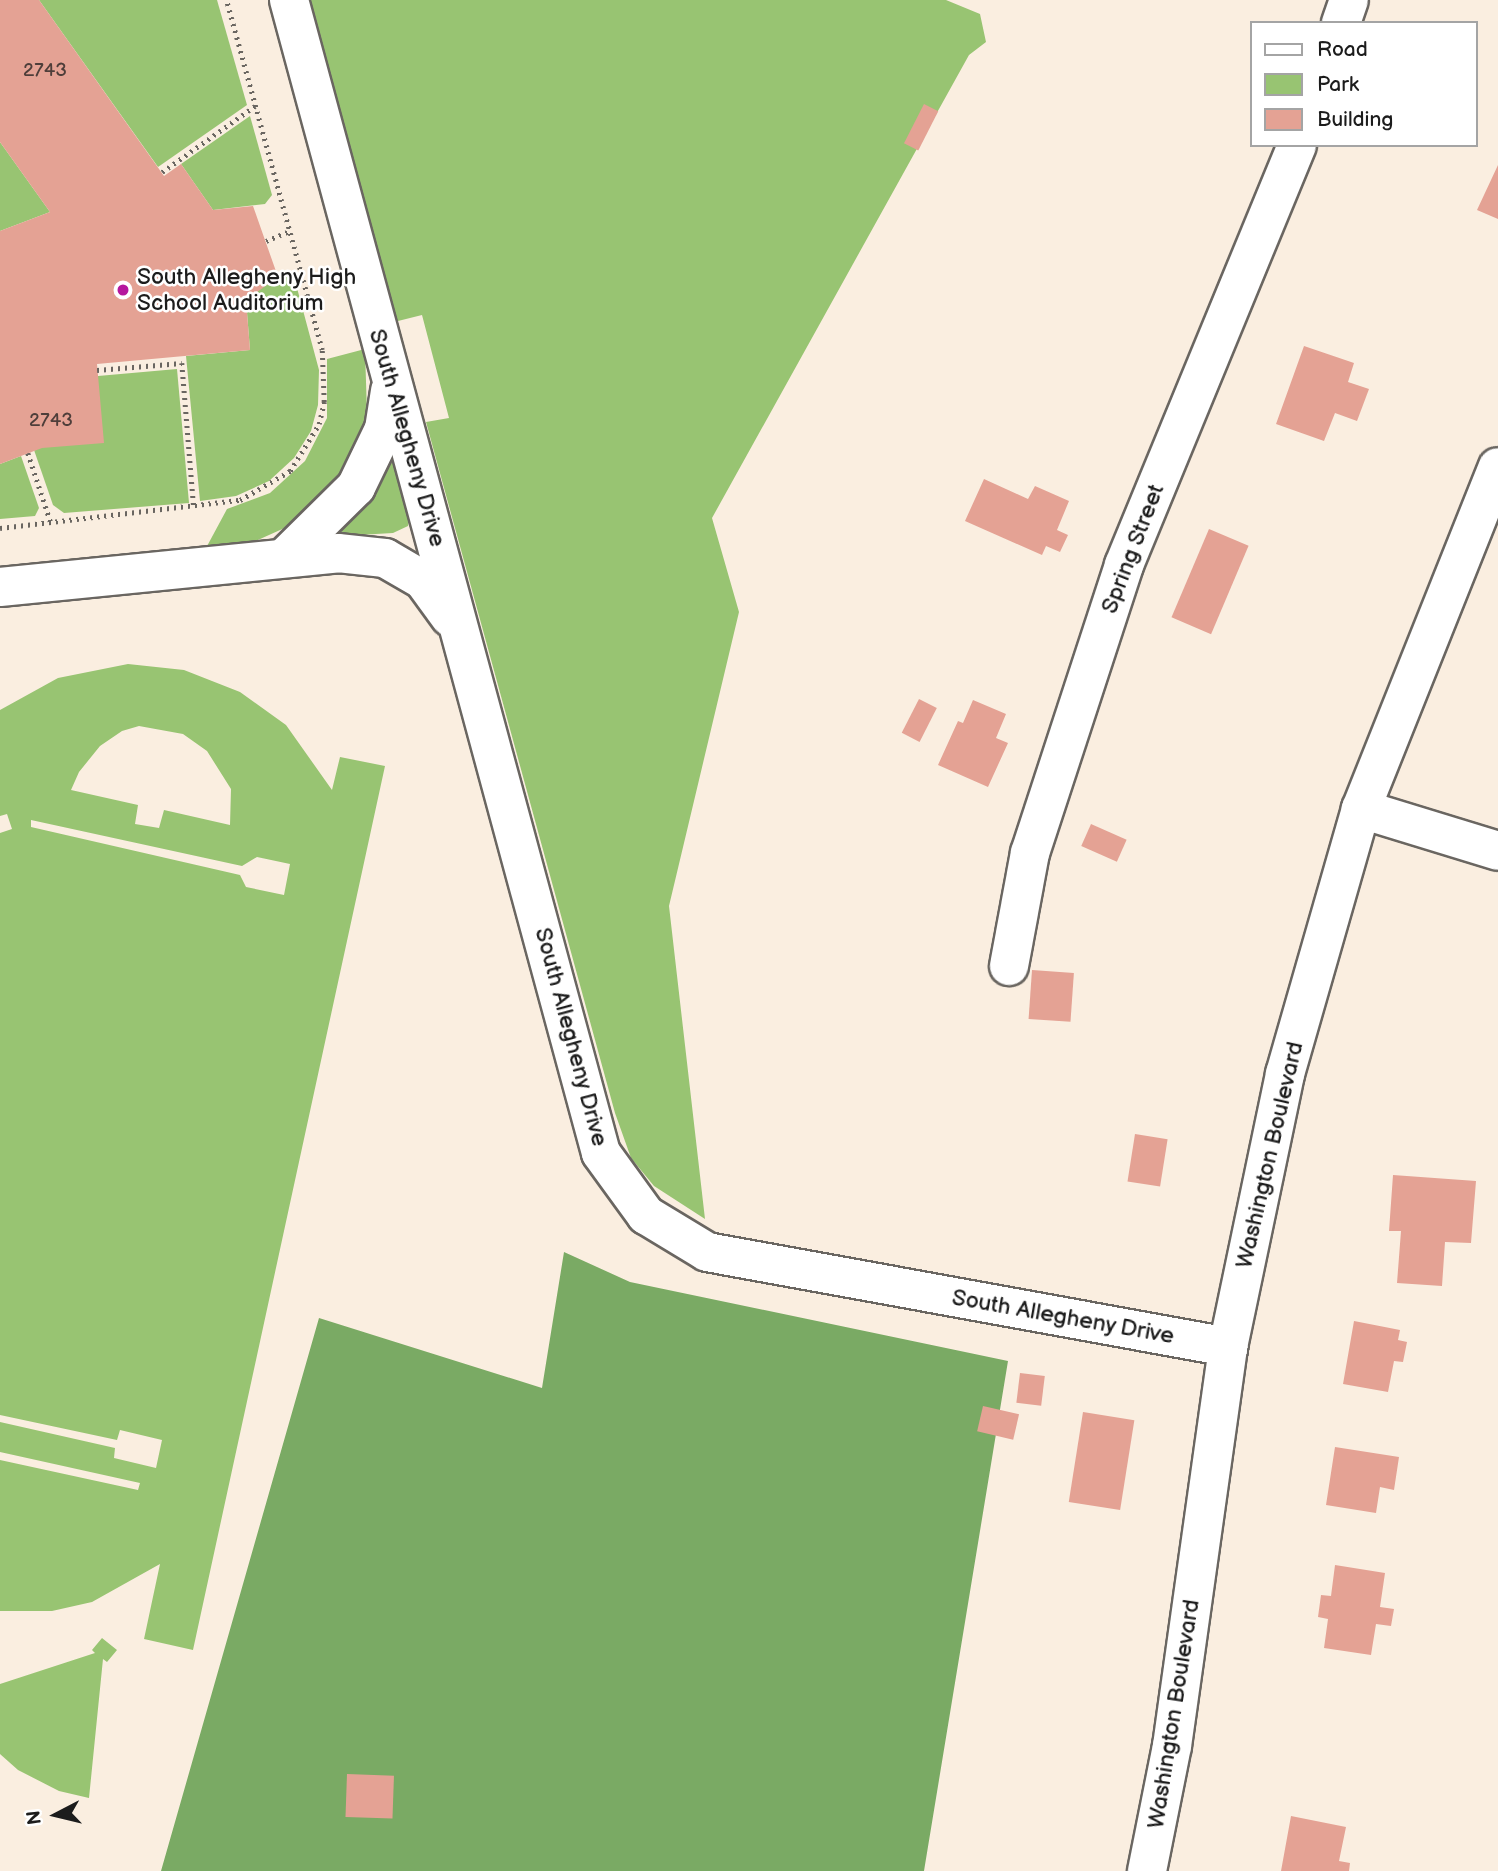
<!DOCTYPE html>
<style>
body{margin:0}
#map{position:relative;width:1498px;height:1871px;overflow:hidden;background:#faeee0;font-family:"Balsamiq Sans",sans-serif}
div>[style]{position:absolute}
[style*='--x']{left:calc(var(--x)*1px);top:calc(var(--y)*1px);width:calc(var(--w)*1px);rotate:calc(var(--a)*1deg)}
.green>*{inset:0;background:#98c472}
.forest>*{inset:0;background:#7aaa64}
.building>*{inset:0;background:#e4a294;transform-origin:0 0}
.path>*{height:4.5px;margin-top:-2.25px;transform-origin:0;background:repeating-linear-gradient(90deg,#6a6661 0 2px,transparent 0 7px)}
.roads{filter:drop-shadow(2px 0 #6a6661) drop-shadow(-2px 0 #6a6661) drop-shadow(0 2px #6a6661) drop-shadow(0 -2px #6a6661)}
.minor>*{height:38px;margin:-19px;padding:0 19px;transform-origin:19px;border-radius:19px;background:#fff}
.dots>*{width:19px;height:19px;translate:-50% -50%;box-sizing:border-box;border:4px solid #fff;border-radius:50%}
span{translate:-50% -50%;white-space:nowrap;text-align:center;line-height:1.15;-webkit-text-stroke:5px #fff;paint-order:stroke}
.number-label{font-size:19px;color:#4e3e3a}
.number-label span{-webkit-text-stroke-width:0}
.poi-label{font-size:23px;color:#1c1c1c}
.left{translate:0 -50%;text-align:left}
.street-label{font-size:23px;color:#1c1c1c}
.legend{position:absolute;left:1250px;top:21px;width:228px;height:126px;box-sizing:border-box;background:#fff;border:2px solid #a4a4a4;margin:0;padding:9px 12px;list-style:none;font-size:21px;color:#1c1c1c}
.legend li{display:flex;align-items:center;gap:14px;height:35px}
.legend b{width:35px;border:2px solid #a4a4a4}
.north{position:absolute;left:21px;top:1780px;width:70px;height:70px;-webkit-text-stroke:5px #fff;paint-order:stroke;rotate:263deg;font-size:19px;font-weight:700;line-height:28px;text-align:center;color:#1c1c1c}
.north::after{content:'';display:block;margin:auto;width:24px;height:32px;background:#1c1c1c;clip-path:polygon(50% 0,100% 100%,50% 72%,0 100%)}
</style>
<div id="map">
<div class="green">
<i style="clip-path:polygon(39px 0,217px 0,247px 105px,158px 167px)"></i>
<i style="clip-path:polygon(306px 0,946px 0,980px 14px,986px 42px,969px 55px,712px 518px,739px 612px,669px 906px,705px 1219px,654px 1186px,631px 1158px,615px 1113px,426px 422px,449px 418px,422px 315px,394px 322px)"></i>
<i style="clip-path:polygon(250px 116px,272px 195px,265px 204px,213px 210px,181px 164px)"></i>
<i style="clip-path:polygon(0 142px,50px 212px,0 231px)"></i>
<i style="clip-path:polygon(284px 270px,293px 273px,319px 370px,318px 405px,311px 431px,294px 458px,269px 481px,236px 496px,200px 501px,186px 356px,250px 350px,246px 300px)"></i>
<i style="clip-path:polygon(365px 349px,367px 414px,362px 438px,342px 475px,289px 526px,251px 543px,206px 548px,227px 509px,270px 493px,305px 461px,327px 418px,327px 359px)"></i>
<i style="clip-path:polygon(177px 369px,189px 503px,64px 513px,53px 505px,34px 450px,98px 376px)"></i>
<i style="clip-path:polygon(21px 456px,39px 508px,35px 516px,0 519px,0 464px)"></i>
<i style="clip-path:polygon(390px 461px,397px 468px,410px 517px,408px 526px,393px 533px,341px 536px,342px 525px)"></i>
<i style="clip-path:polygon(evenodd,128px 664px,184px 670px,240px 692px,286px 725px,332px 790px,340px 757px,385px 766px,193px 1650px,144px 1639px,160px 1564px,92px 1602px,52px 1611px,0 1611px,0 1460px,138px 1490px,140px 1483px,0 1452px,0 1422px,115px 1448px,114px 1458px,156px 1468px,162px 1440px,120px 1430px,117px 1440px,0 1415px,0 833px,12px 829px,7px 814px,0 816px,0 710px,58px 678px,128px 664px,139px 726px,183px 734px,207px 751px,231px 789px,230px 825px,164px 810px,159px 828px,135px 824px,138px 805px,71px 790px,79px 772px,100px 746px,122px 731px,139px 726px,128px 664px,31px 820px,242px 866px,257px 857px,290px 864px,284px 895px,246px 887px,240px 875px,31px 827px,31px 820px)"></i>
<i style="clip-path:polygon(102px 1638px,117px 1650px,107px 1662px,103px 1659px,89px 1798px,59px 1791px,18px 1770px,0 1754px,0 1684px,95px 1653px,92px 1650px)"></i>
</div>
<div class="forest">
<i style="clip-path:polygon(564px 1252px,630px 1282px,1008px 1361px,924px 1871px,161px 1871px,319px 1318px,542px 1388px)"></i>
</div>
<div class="building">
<i style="clip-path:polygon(0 0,39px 0,164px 176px,181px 164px,213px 210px,253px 206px,278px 277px,246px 300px,250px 350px,97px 364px,104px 443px,42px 448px,0 464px,0 231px,50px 212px,0 142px)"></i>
<i style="left:924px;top:104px;width:16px;height:44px;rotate:27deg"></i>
<i style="clip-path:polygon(1498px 165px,1498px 219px,1477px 210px)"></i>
<i style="clip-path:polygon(1304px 346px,1354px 363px,1348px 382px,1369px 389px,1357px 421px,1335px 413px,1324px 441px,1276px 424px)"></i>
<i style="clip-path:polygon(984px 479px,1028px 499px,1035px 486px,1069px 501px,1057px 530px,1068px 535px,1060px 552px,1046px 546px,1042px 555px,965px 521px)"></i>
<i style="left:1209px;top:529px;width:43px;height:96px;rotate:23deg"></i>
<i style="left:919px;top:699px;width:20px;height:38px;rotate:27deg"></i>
<i style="clip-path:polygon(973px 700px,1006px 714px,996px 738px,1008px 743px,988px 787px,938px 765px,958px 721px,963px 723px)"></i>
<i style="left:1091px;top:824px;width:39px;height:24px;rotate:24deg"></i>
<i style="left:1032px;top:970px;width:42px;height:49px;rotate:4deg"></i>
<i style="left:1135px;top:1134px;width:33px;height:48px;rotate:9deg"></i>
<i style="clip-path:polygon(1393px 1175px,1476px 1181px,1471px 1243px,1445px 1242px,1442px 1286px,1397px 1283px,1401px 1231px,1389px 1231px)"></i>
<i style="clip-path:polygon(1354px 1321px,1400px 1330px,1398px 1340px,1407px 1342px,1403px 1362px,1394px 1361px,1388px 1392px,1343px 1384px)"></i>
<i style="left:1020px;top:1373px;width:25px;height:30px;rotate:7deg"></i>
<i style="left:983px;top:1406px;width:37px;height:26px;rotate:13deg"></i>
<i style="left:1083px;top:1412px;width:52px;height:91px;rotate:9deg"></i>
<i style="clip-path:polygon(1335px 1447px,1399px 1457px,1394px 1490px,1380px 1487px,1376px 1513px,1326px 1505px)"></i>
<i style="clip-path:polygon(1335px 1565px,1385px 1573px,1380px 1607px,1394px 1609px,1391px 1626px,1376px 1624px,1371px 1655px,1324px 1648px,1328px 1619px,1318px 1617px,1321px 1595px,1331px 1596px)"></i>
<i style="left:347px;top:1774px;width:47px;height:43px;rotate:2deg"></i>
<i style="clip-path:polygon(1291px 1816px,1346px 1827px,1339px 1861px,1350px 1863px,1349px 1871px,1281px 1871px)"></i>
</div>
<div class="path">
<i style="--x:162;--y:172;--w:114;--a:-35.4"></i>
<i style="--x:266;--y:241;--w:26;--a:-23"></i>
<i style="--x:97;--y:370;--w:85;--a:-4.7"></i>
<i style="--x:182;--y:363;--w:146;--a:85.3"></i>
<i style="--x:28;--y:453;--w:74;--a:71.8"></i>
<i style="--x:0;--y:528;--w:242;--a:-6.7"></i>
<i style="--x:240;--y:500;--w:58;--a:-30.1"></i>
<i style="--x:290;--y:471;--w:55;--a:-58.3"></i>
<i style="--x:319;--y:424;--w:23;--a:-77"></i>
<i style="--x:324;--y:402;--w:52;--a:-92.2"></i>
<i style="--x:322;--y:350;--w:363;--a:-105.3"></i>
</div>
<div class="roads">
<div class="minor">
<i style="--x:289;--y:0;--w:1194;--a:74.86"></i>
<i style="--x:601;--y:1153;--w:77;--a:54"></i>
<i style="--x:646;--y:1215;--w:71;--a:31.2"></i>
<i style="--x:707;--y:1252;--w:530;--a:10.33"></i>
<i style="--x:1341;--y:23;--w:24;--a:-71"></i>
<i style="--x:284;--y:558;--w:101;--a:-44.6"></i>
<i style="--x:356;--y:487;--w:64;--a:-64.2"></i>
<i style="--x:384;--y:429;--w:39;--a:-81"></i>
<i style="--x:0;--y:587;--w:340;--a:-5.7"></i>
<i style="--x:338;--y:553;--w:47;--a:6.1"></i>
<i style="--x:385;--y:558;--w:44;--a:30.1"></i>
<i style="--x:423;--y:580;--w:46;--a:53.9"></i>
<i style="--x:1361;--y:809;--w:143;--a:17"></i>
<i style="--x:1009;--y:966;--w:115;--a:-79.5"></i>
<i style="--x:1030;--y:853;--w:303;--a:-71.9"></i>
<i style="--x:1124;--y:565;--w:454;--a:-67.6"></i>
<i style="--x:1147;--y:1871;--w:127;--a:-78.7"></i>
<i style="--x:1172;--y:1746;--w:403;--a:-82"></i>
<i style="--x:1228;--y:1347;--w:279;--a:-78.2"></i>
<i style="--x:1285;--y:1074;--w:276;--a:-74"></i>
<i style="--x:1361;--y:809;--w:368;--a:-68.2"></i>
</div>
</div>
<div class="dots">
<i style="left:123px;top:290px;background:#b5179e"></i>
</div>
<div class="number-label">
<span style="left:45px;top:71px">2743</span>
<span style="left:51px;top:421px">2743</span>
</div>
<div class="poi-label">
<span class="left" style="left:137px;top:290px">South Allegheny High<br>School Auditorium</span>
</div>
<div class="street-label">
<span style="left:407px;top:438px;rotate:74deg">South Allegheny Drive</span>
<span style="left:1133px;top:549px;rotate:-69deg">Spring Street</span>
<span style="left:571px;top:1037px;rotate:75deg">South Allegheny Drive</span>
<span style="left:1270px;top:1155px;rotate:-77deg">Washington Boulevard</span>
<span style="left:1063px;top:1317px;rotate:10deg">South Allegheny Drive</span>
<span style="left:1174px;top:1714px;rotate:-81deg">Washington Boulevard</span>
</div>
<ul class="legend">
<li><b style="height:9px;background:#fff"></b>Road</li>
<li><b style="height:19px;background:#98c472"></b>Park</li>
<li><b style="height:19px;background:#e4a294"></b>Building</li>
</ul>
<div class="north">N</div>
</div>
